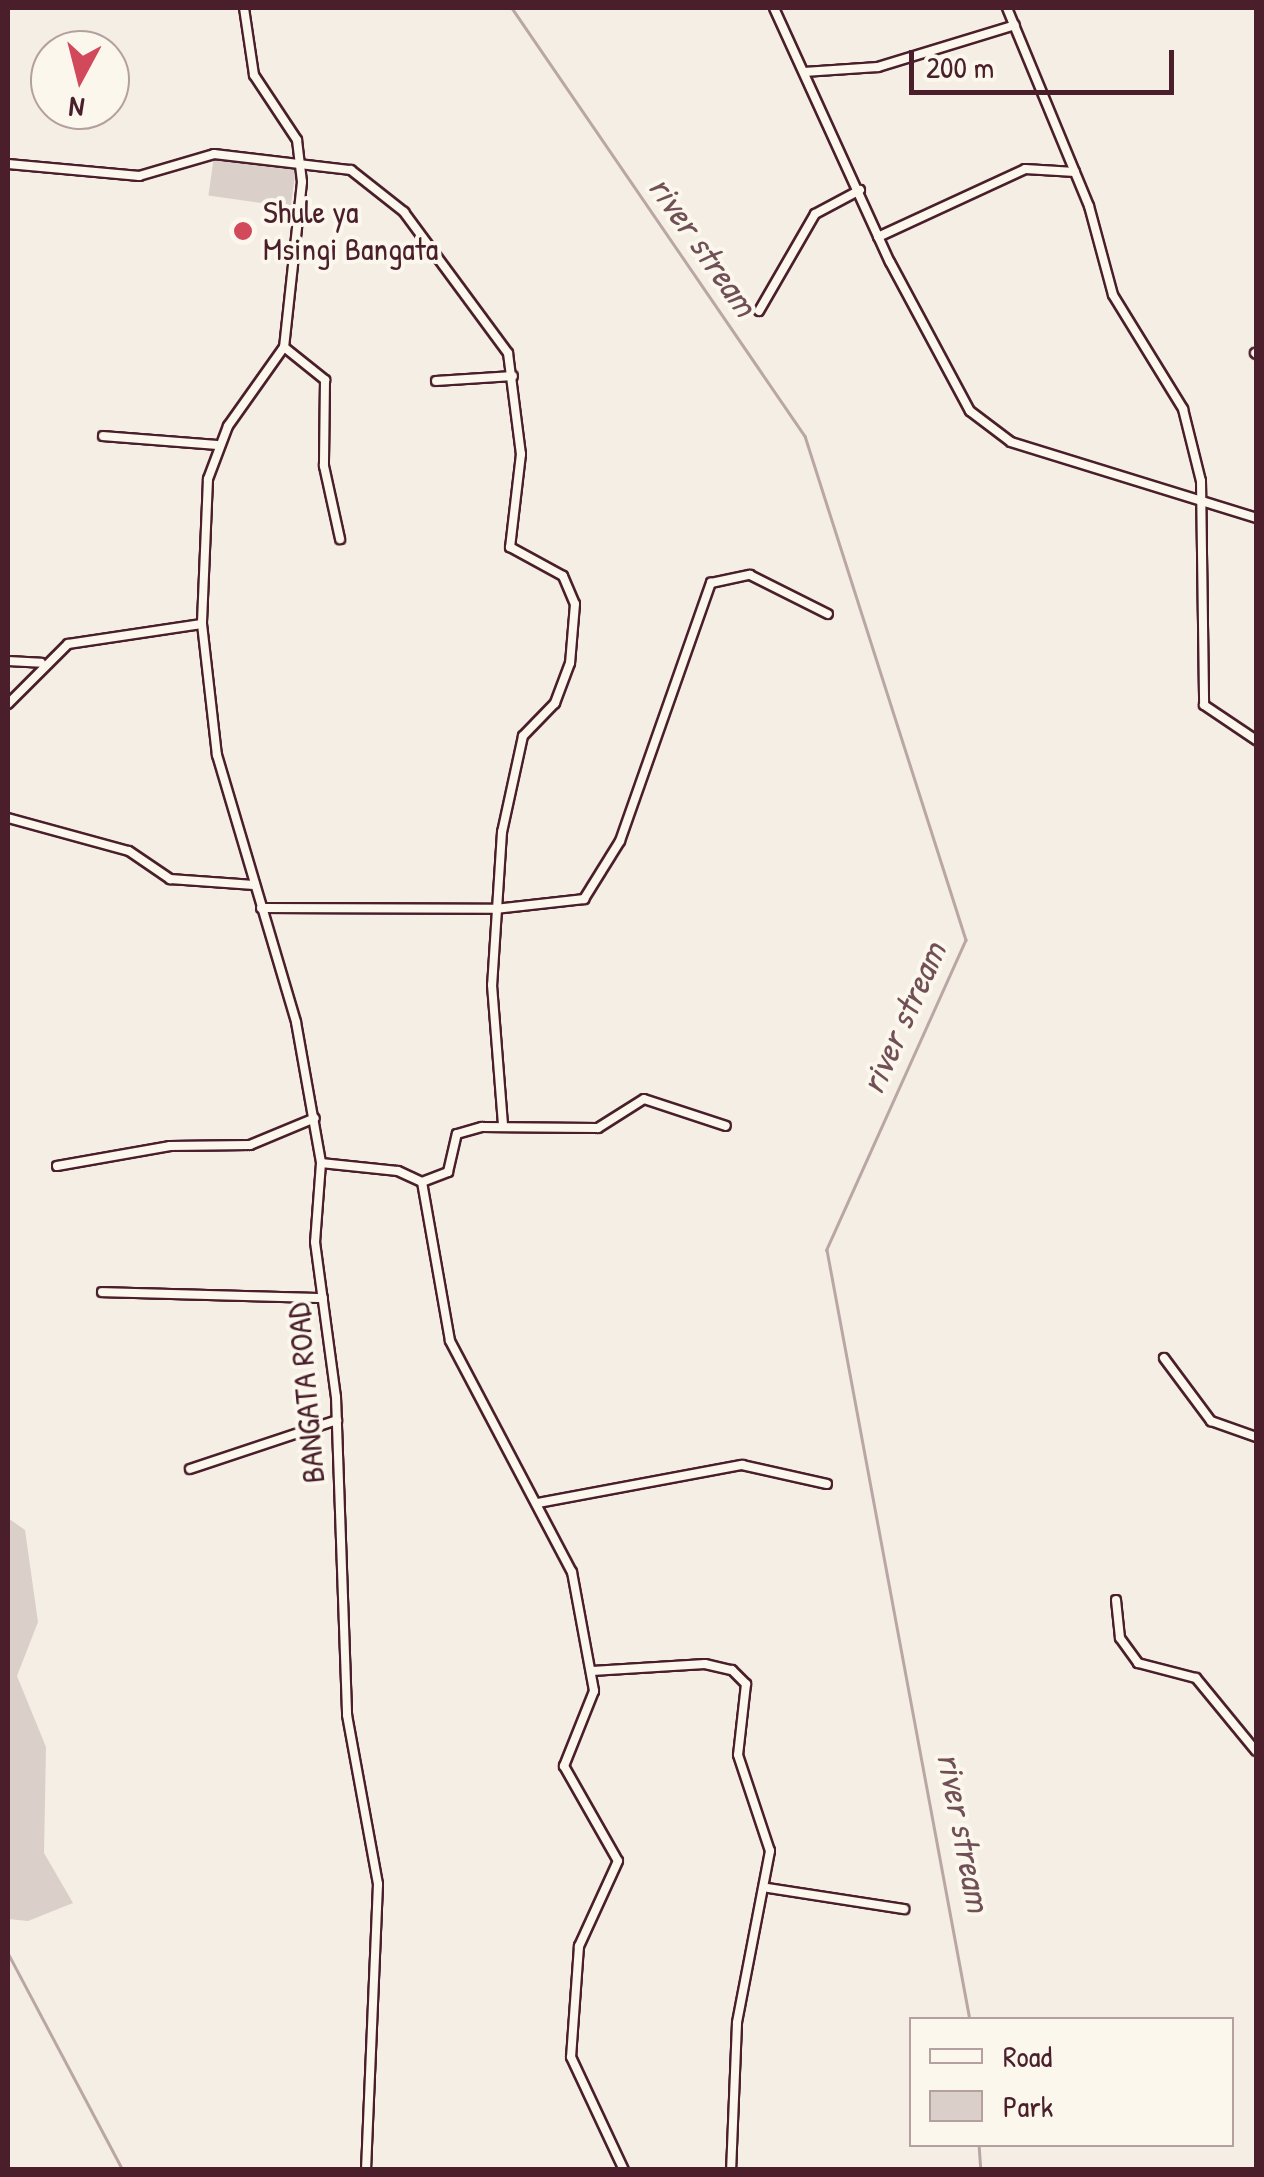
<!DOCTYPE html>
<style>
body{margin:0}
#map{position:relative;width:1264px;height:2177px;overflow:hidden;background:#f4eee4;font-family:"Patrick Hand",sans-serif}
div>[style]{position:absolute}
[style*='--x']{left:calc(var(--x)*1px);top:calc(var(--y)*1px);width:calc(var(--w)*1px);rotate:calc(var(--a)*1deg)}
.green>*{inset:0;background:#dbd0c9;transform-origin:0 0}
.stream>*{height:2.5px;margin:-1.25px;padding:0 1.25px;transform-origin:1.25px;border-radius:1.25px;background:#baa7a5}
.roads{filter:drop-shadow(2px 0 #4a1f2b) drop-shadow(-2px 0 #4a1f2b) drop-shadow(0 2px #4a1f2b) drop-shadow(0 -2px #4a1f2b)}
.street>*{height:8px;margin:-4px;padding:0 4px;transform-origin:4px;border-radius:4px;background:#fbf7ec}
.dots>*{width:28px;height:28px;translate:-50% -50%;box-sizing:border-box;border:5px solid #fbf7ec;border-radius:50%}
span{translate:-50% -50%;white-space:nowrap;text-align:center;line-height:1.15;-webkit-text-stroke:8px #fbf7ec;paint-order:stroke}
.poi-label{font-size:32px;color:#4a1f2b}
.left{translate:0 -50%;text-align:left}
.street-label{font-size:32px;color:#4a1f2b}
.water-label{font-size:35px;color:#714f56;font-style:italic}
.frame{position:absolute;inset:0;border:10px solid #4a1f2b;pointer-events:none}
.legend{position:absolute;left:909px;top:2017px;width:325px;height:130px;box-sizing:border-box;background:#fbf7ec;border:2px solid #b4a19f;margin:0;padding:12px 18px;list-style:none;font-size:30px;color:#4a1f2b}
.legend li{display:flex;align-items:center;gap:20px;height:50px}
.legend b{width:50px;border:2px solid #b4a19f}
.north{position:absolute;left:30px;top:30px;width:100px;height:100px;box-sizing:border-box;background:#fbf7ec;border:2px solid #b4a19f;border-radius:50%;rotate:187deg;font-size:28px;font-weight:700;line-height:40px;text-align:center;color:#4a1f2b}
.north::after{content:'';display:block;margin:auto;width:35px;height:45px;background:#d1495b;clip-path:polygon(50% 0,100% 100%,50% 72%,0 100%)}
.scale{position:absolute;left:909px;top:50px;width:265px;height:45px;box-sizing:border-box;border:5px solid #4a1f2b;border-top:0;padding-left:12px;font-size:30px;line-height:35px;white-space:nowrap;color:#4a1f2b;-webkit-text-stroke:8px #fbf7ec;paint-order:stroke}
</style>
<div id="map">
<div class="green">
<i style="left:214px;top:156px;width:83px;height:40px;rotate:8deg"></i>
<i style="clip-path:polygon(8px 1518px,25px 1530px,38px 1622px,17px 1676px,46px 1747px,44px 1853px,73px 1903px,28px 1921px,8px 1919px)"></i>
</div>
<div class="stream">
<i style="--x:512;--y:8;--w:519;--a:55.61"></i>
<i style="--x:805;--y:436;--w:529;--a:72.28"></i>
<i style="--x:966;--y:940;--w:340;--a:114.2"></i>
<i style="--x:827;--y:1250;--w:783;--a:79.48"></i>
<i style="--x:8;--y:1953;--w:246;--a:62.1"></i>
<i style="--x:979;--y:2144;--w:26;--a:86"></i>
</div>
<div class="roads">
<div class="street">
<i style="--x:244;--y:8;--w:68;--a:81.5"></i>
<i style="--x:254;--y:75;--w:78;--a:56.5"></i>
<i style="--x:297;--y:140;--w:42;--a:83.2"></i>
<i style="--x:302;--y:182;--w:166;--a:96.2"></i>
<i style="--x:284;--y:347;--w:97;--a:125.3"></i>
<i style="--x:228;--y:426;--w:57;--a:110.7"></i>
<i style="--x:208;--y:479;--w:145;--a:92.4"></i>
<i style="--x:202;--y:624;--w:132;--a:83.5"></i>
<i style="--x:217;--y:755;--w:278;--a:73.5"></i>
<i style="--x:296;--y:1022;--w:143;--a:79.9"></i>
<i style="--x:321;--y:1163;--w:79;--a:94.3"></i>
<i style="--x:315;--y:1242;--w:156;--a:82.3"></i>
<i style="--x:336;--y:1397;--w:318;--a:88"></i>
<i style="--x:347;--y:1715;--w:172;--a:79.6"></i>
<i style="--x:378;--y:1884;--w:286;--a:92.4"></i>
<i style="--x:774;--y:8;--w:279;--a:65.5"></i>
<i style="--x:890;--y:262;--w:169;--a:61.8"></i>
<i style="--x:970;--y:411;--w:51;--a:37.1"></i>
<i style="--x:1011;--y:442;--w:257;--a:17.2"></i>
<i style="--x:1007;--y:8;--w:214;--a:67.5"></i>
<i style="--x:1089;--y:206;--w:92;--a:74.9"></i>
<i style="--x:1113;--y:295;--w:134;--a:58.4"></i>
<i style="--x:1183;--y:409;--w:74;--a:76"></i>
<i style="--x:1201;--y:481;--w:224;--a:89.2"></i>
<i style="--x:1204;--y:705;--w:63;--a:33.9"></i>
<i style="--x:804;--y:72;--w:74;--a:-3.9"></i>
<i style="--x:878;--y:67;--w:143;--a:-17"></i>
<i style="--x:8;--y:164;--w:132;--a:5.2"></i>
<i style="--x:139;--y:176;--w:78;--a:-16.3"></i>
<i style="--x:214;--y:154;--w:138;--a:6.7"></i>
<i style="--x:351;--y:170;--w:68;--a:38.4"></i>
<i style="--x:404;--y:212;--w:175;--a:53.6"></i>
<i style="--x:508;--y:353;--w:102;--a:82.7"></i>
<i style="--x:521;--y:454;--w:94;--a:96.7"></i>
<i style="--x:510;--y:547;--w:60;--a:28.7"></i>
<i style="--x:563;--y:576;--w:30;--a:67"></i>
<i style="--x:575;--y:604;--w:59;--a:94.8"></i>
<i style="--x:570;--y:663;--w:43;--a:110.6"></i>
<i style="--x:555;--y:703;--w:46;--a:134.1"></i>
<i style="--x:523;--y:736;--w:98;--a:102.3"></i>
<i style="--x:502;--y:832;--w:153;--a:93.7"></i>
<i style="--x:492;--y:985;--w:141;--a:85.5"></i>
<i style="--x:878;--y:237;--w:162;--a:-24.8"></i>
<i style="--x:1025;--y:169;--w:50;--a:3.4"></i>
<i style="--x:759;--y:311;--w:112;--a:-60"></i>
<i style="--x:815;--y:214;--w:51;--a:-28.1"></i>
<i style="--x:284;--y:347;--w:53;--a:38.8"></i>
<i style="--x:325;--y:380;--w:86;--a:90.7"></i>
<i style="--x:324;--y:466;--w:75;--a:77.6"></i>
<i style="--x:1255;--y:353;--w:1;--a:45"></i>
<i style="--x:436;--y:381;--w:77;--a:-3.7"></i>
<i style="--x:103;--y:436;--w:114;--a:4.5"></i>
<i style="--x:8;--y:661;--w:33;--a:3"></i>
<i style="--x:8;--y:704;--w:85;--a:-45"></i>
<i style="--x:68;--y:644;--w:135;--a:-8.5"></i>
<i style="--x:8;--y:818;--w:125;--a:15.3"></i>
<i style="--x:129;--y:851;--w:50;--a:34.3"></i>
<i style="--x:170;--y:879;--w:84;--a:4.1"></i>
<i style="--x:261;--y:908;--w:234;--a:0.2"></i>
<i style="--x:495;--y:909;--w:90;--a:-6.4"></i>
<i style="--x:584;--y:899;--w:68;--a:-58.2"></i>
<i style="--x:620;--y:841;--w:274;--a:-70.6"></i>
<i style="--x:711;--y:583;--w:40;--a:-12"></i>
<i style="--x:750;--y:575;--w:87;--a:26.6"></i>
<i style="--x:321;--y:1163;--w:77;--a:5.9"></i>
<i style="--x:398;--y:1171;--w:26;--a:25"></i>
<i style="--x:422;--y:1182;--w:161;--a:80"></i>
<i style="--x:450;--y:1341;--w:261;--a:62.2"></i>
<i style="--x:572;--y:1572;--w:121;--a:79.5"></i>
<i style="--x:594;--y:1691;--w:81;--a:111.8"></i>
<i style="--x:564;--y:1766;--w:109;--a:60.4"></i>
<i style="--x:618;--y:1861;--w:94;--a:114.6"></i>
<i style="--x:579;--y:1946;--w:111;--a:94.1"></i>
<i style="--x:571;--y:2057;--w:125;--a:64.9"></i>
<i style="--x:57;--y:1166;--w:115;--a:-10"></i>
<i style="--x:170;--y:1146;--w:80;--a:-0.7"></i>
<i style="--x:250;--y:1145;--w:70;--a:-22.6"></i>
<i style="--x:422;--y:1182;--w:28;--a:-21"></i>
<i style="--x:448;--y:1172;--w:39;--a:-77"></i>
<i style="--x:457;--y:1134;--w:26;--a:-16"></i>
<i style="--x:482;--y:1127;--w:116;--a:0.5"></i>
<i style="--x:598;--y:1128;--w:54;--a:-32.2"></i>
<i style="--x:644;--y:1099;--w:86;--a:18.2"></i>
<i style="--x:102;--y:1292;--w:221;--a:1.6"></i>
<i style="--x:1164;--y:1358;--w:79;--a:53.3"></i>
<i style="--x:1211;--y:1421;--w:48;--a:19.6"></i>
<i style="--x:190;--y:1469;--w:155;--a:-18.4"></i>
<i style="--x:538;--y:1503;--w:208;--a:-10.6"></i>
<i style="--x:742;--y:1465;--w:87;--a:12.6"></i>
<i style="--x:1116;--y:1600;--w:38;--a:84"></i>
<i style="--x:1120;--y:1638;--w:31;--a:54"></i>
<i style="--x:1138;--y:1663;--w:60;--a:14.5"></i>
<i style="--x:1196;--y:1678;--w:94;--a:50.6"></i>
<i style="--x:592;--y:1671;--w:113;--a:-3.5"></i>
<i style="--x:705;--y:1664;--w:28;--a:13"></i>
<i style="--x:732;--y:1670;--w:20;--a:45"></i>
<i style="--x:746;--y:1684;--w:71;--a:96.4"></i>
<i style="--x:738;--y:1755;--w:101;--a:71.6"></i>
<i style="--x:770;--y:1851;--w:175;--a:100.9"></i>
<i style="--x:737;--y:2023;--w:147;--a:92.3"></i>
<i style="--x:768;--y:1888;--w:138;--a:8.8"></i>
</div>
</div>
<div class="dots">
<i style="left:243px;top:231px;background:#d1495b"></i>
</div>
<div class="poi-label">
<span class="left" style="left:263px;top:231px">Shule ya<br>Msingi Bangata</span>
</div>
<div class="street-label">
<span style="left:306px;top:1393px;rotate:-95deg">BANGATA ROAD</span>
</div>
<div class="water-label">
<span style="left:703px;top:246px;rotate:55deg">river stream</span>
<span style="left:903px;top:1018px;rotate:-66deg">river stream</span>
<span style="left:964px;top:1832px;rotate:79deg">river stream</span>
</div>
<div class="frame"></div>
<ul class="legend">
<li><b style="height:12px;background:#fbf7ec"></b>Road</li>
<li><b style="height:28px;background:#dbd0c9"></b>Park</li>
</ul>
<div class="north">N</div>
<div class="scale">200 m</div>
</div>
